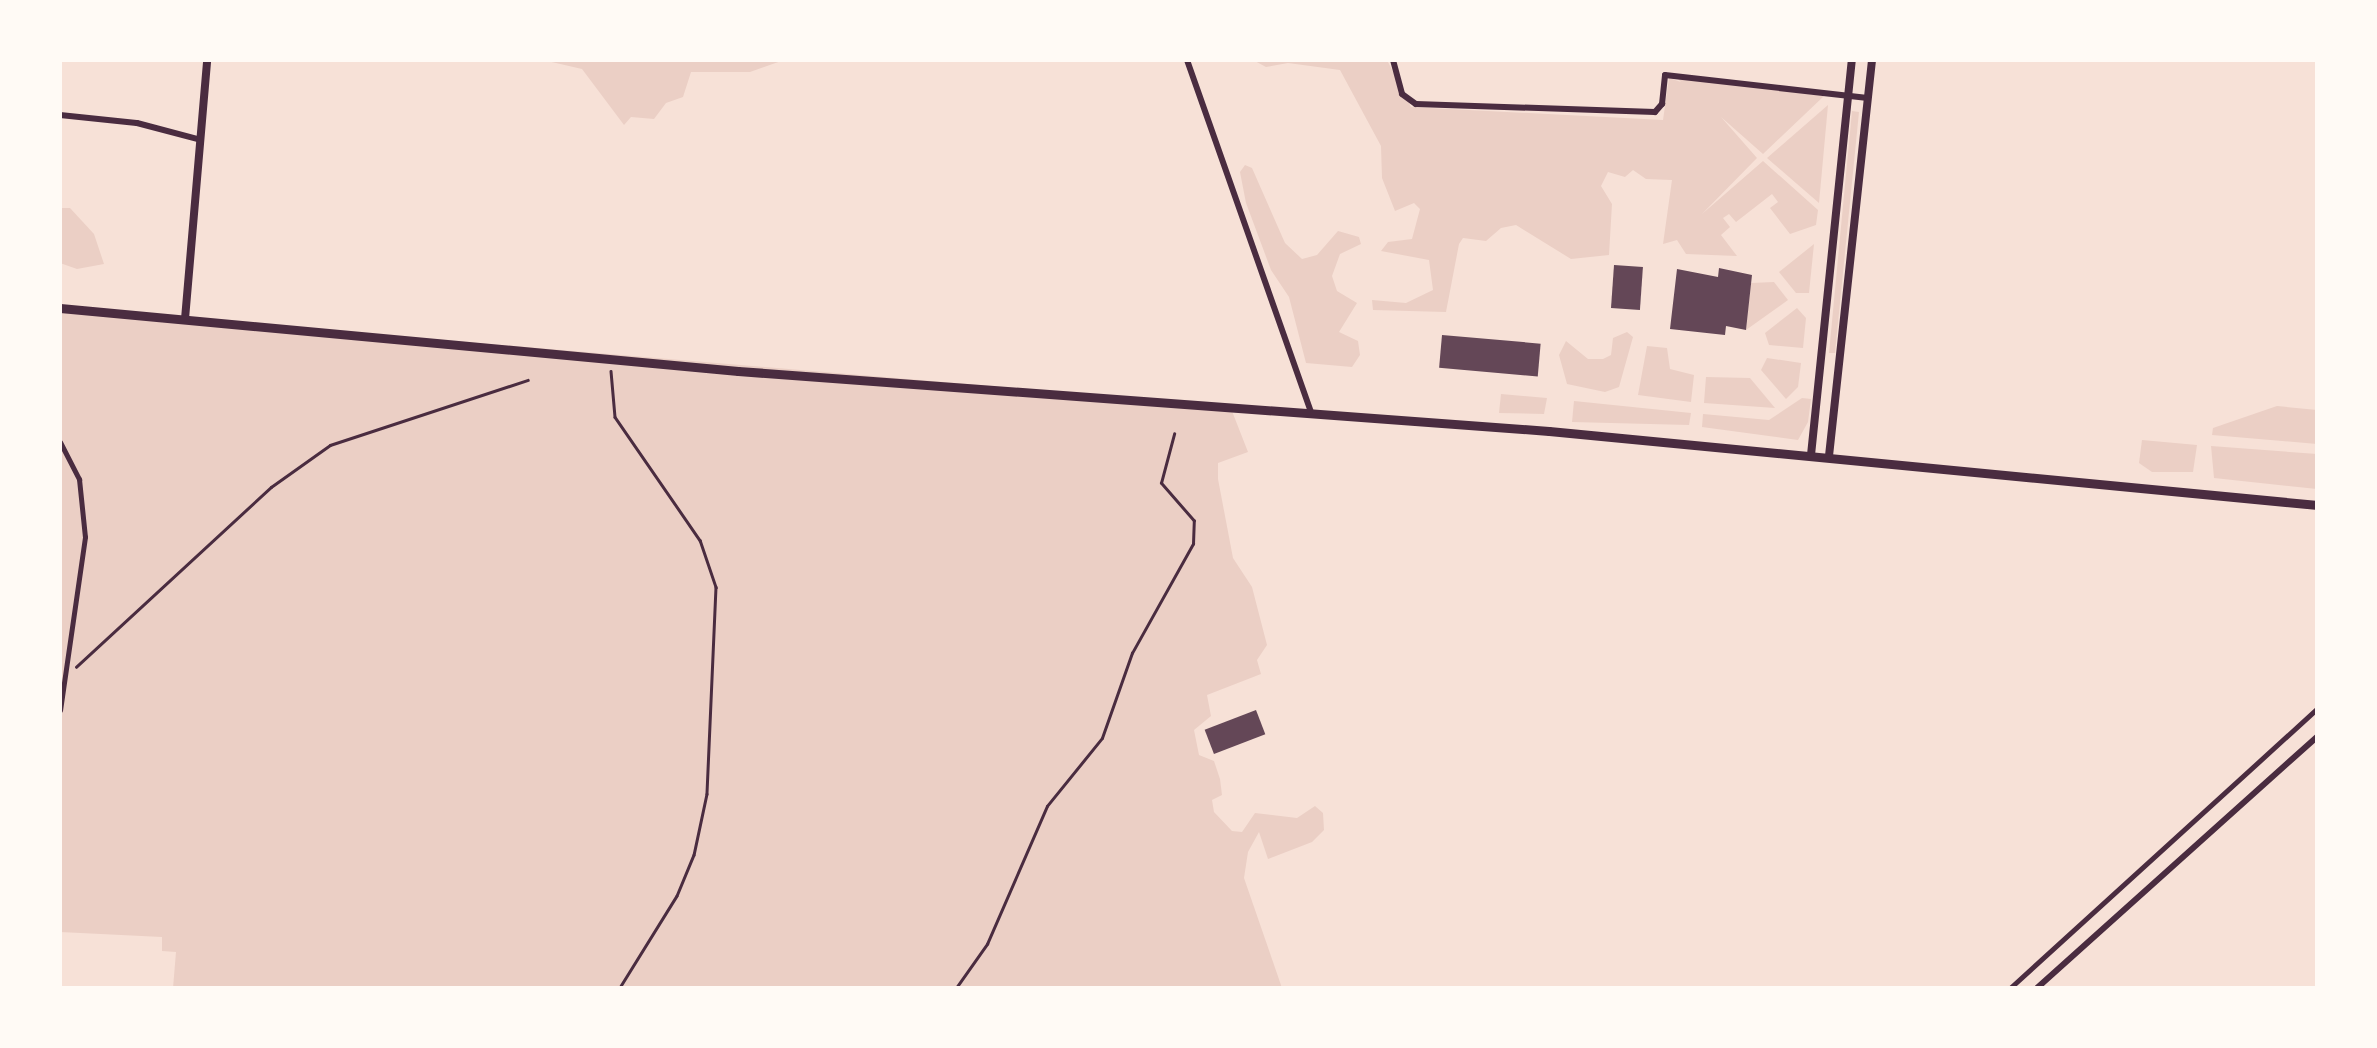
<!DOCTYPE html>
<style>
body{margin:0}
#map{position:relative;width:2377px;height:1048px;overflow:hidden;background:#f7e1d7;font-family:Commissioner,sans-serif}
div>[style]{position:absolute}
[style*='--x']{left:calc(var(--x)*1px);top:calc(var(--y)*1px);width:calc(var(--w)*1px);rotate:calc(var(--a)*1deg)}
.green>*{inset:0;background:#ebcfc5}
.building>*{inset:0;background:#644757;transform-origin:0 0}
.path>*{height:2.5px;margin:-1.25px;padding:0 1.25px;transform-origin:1.25px;border-radius:1.25px;background:#4a2c40}
.pedestrian>*{height:5px;margin:-2.5px;padding:0 2.5px;transform-origin:2.5px;border-radius:2.5px;background:#4a2c40}
.minor>*{height:6px;margin:-3px;padding:0 3px;transform-origin:3px;border-radius:3px;background:#4a2c40}
.tertiary>*{height:8px;margin:-4px;padding:0 4px;transform-origin:4px;border-radius:4px;background:#4a2c40}
.secondary>*{height:9px;margin:-4.5px;padding:0 4.5px;transform-origin:4.5px;border-radius:4.5px;background:#4a2c40}
span{translate:-50% -50%;white-space:nowrap;text-align:center;line-height:1.15;-webkit-text-stroke:8px #fffaf5;paint-order:stroke}
.frame{position:absolute;inset:0;border:62px solid #fffaf5;pointer-events:none}
</style>
<div id="map">
<div class="green">
<i style="clip-path:polygon(543px 60px,784px 60px,750px 72px,691px 72px,683px 97px,666px 103px,654px 119px,631px 117px,624px 125px,582px 69px)"></i>
<i style="clip-path:polygon(1253px 60px,1387px 60px,1411px 107px,1663px 120px,1669px 78px,1681px 82px,1677px 78px,1824px 96px,1763px 154px,1721px 117px,1757px 158px,1702px 214px,1763px 161px,1818px 210px,1816px 225px,1790px 234px,1770px 208px,1778px 202px,1772px 194px,1736px 222px,1729px 214px,1723px 218px,1730px 227px,1721px 235px,1737px 256px,1686px 254px,1677px 240px,1663px 244px,1672px 180px,1646px 179px,1633px 170px,1625px 177px,1608px 172px,1601px 186px,1612px 204px,1609px 255px,1571px 259px,1516px 225px,1501px 228px,1486px 241px,1463px 238px,1459px 244px,1446px 312px,1373px 310px,1372px 300px,1406px 303px,1433px 290px,1429px 260px,1381px 251px,1388px 242px,1412px 239px,1420px 209px,1414px 203px,1395px 211px,1382px 178px,1381px 146px,1340px 70px,1288px 63px,1266px 67px)"></i>
<i style="clip-path:polygon(1828px 105px,1819px 203px,1767px 158px)"></i>
<i style="clip-path:polygon(1852px 111px,1859px 112px,1835px 353px,1829px 353px)"></i>
<i style="clip-path:polygon(1245px 165px,1252px 168px,1285px 243px,1302px 259px,1317px 255px,1338px 231px,1359px 237px,1361px 244px,1340px 254px,1332px 276px,1337px 291px,1357px 303px,1339px 332px,1358px 341px,1360px 355px,1352px 367px,1306px 363px,1289px 297px,1271px 270px,1246px 203px,1240px 172px)"></i>
<i style="clip-path:polygon(60px 208px,70px 208px,94px 234px,104px 264px,77px 269px,60px 263px)"></i>
<i style="clip-path:polygon(1814px 244px,1809px 293px,1796px 293px,1779px 272px)"></i>
<i style="clip-path:polygon(1774px 282px,1788px 300px,1746px 330px,1751px 283px)"></i>
<i style="clip-path:polygon(60px 308px,1230px 406px,1248px 452px,1218px 463px,1218px 479px,1233px 558px,1252px 587px,1267px 645px,1257px 660px,1261px 674px,1207px 695px,1211px 716px,1194px 730px,1199px 755px,1214px 761px,1220px 779px,1222px 795px,1212px 800px,1214px 812px,1232px 831px,1242px 832px,1255px 813px,1297px 818px,1315px 806px,1323px 813px,1324px 830px,1312px 842px,1268px 859px,1259px 832px,1248px 852px,1244px 878px,1282px 988px,173px 988px,176px 952px,162px 951px,162px 937px,60px 932px)"></i>
<i style="clip-path:polygon(1797px 308px,1806px 318px,1803px 348px,1769px 345px,1765px 333px)"></i>
<i style="clip-path:polygon(1627px 332px,1633px 337px,1619px 387px,1605px 392px,1567px 384px,1559px 355px,1566px 341px,1588px 359px,1603px 359px,1611px 355px,1613px 338px)"></i>
<i style="clip-path:polygon(1647px 346px,1667px 348px,1670px 369px,1694px 375px,1691px 402px,1638px 395px)"></i>
<i style="clip-path:polygon(1767px 358px,1801px 363px,1798px 387px,1786px 399px,1761px 370px)"></i>
<i style="clip-path:polygon(1706px 377px,1750px 378px,1775px 408px,1704px 403px)"></i>
<i style="clip-path:polygon(1501px 394px,1547px 398px,1544px 414px,1499px 413px)"></i>
<i style="clip-path:polygon(1802px 398px,1811px 399px,1808px 422px,1798px 440px,1702px 427px,1703px 414px,1769px 420px)"></i>
<i style="clip-path:polygon(1574px 401px,1691px 413px,1689px 425px,1572px 422px)"></i>
<i style="clip-path:polygon(2277px 406px,2317px 410px,2317px 444px,2212px 435px,2213px 428px)"></i>
<i style="clip-path:polygon(2142px 440px,2197px 445px,2193px 472px,2152px 472px,2139px 463px)"></i>
<i style="clip-path:polygon(2211px 446px,2317px 454px,2317px 489px,2214px 478px)"></i>
</div>
<div class="building">
<i style="left:1614px;top:265px;width:29px;height:43px;rotate:4deg"></i>
<i style="clip-path:polygon(1719px 268px,1752px 275px,1746px 330px,1726px 326px,1725px 335px,1670px 329px,1677px 269px,1718px 277px)"></i>
<i style="left:1442px;top:335px;width:99px;height:33px;rotate:5deg"></i>
<i style="left:1256px;top:710px;width:26px;height:55px;rotate:69deg"></i>
</div>
<div class="path">
<i style="--x:611;--y:371;--w:46;--a:85"></i>
<i style="--x:615;--y:417;--w:150;--a:55.4"></i>
<i style="--x:700;--y:540;--w:50;--a:71.2"></i>
<i style="--x:716;--y:587;--w:207;--a:92.5"></i>
<i style="--x:707;--y:794;--w:62;--a:102"></i>
<i style="--x:694;--y:855;--w:44;--a:112.5"></i>
<i style="--x:677;--y:896;--w:108;--a:121.8"></i>
<i style="--x:76;--y:667;--w:265;--a:-42.7"></i>
<i style="--x:271;--y:487;--w:72;--a:-35.4"></i>
<i style="--x:330;--y:445;--w:208;--a:-18.2"></i>
<i style="--x:956;--y:988;--w:54;--a:-54.8"></i>
<i style="--x:987;--y:944;--w:150;--a:-66.5"></i>
<i style="--x:1047;--y:806;--w:87;--a:-51"></i>
<i style="--x:1102;--y:738;--w:90;--a:-70.6"></i>
<i style="--x:1132;--y:653;--w:125;--a:-60.8"></i>
<i style="--x:1193;--y:544;--w:23;--a:-88"></i>
<i style="--x:1194;--y:521;--w:50;--a:-131"></i>
<i style="--x:1161;--y:483;--w:51;--a:-75.1"></i>
</div>
<div class="pedestrian">
<i style="--x:60;--y:442;--w:42;--a:62.8"></i>
<i style="--x:79;--y:479;--w:58;--a:84.1"></i>
<i style="--x:85;--y:537;--w:175;--a:98.2"></i>
<i style="--x:2010;--y:988;--w:415;--a:-42.3"></i>
</div>
<div class="minor">
<i style="--x:1187;--y:60;--w:373;--a:70.6"></i>
<i style="--x:1393;--y:60;--w:35;--a:75"></i>
<i style="--x:1402;--y:94;--w:17;--a:36"></i>
<i style="--x:1416;--y:104;--w:239;--a:1.9"></i>
<i style="--x:1655;--y:112;--w:11;--a:-49"></i>
<i style="--x:1662;--y:104;--w:29;--a:-84"></i>
<i style="--x:1665;--y:75;--w:204;--a:6.5"></i>
<i style="--x:60;--y:115;--w:77;--a:5.9"></i>
<i style="--x:137;--y:123;--w:66;--a:14.9"></i>
<i style="--x:2037;--y:988;--w:376;--a:-41.9"></i>
</div>
<div class="tertiary">
<i style="--x:185;--y:319;--w:260;--a:-85.1"></i>
<i style="--x:1811;--y:455;--w:397;--a:-84.1"></i>
<i style="--x:1829;--y:456;--w:398;--a:-83.8"></i>
</div>
<div class="secondary">
<i style="--x:60;--y:308;--w:681;--a:5.31"></i>
<i style="--x:738;--y:371;--w:813;--a:4.23"></i>
<i style="--x:1549;--y:431;--w:772;--a:5.5"></i>
</div>
<div class="frame"></div>
</div>
